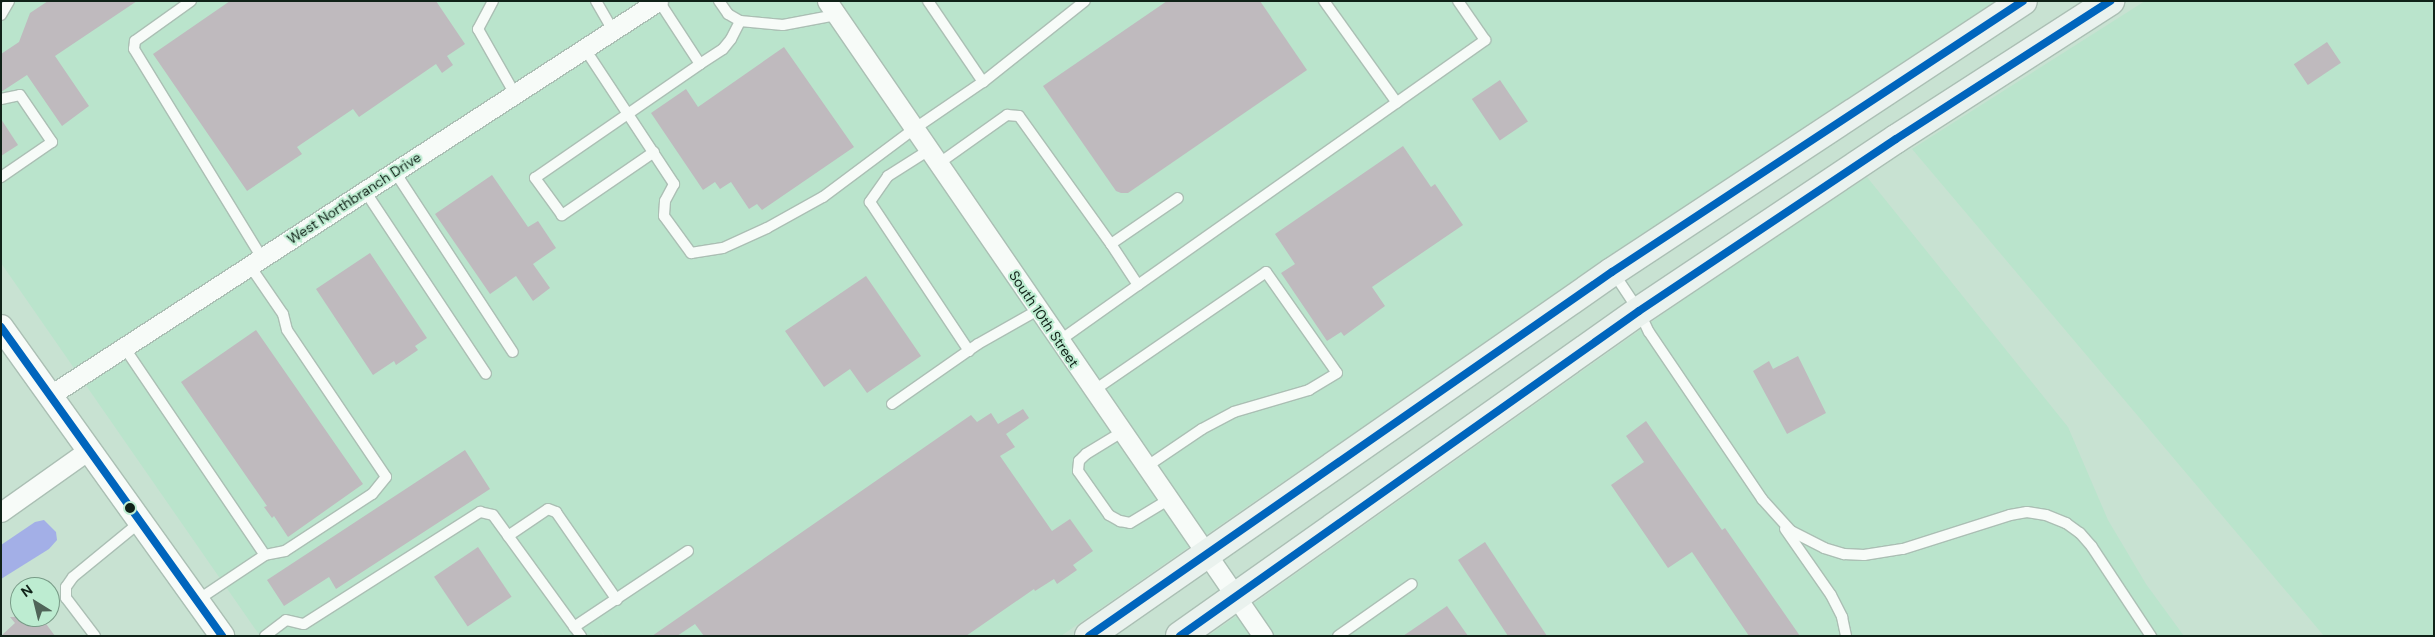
<!DOCTYPE html>
<style>
body{margin:0}
#map{position:relative;width:2435px;height:637px;overflow:hidden;background:#c8e2d2;font-family:"DM Sans",sans-serif}
div>[style]{position:absolute}
[style*='--x']{left:calc(var(--x)*1px);top:calc(var(--y)*1px);width:calc(var(--w)*1px);rotate:calc(var(--a)*1deg)}
.built>*{inset:0;background:#bae4cc}
.water>*{inset:0;background:#a3afe7}
.building>*{inset:0;background:#bfbabe;transform-origin:0 0}
.roads{filter:drop-shadow(1px 0 #abbfb4) drop-shadow(-1px 0 #abbfb4) drop-shadow(0 1px #abbfb4) drop-shadow(0 -1px #abbfb4)}
.service>*{height:10px;margin:-5px;padding:0 5px;transform-origin:5px;border-radius:5px;background:#f7fbf8}
.minor>*{height:19px;margin:-9.5px;padding:0 9.5px;transform-origin:9.5px;border-radius:9.5px;background:#f7fbf8}
.tertiary>*{height:24px;margin:-12px;padding:0 12px;transform-origin:12px;border-radius:12px;background:#f7fbf8}
.secondary>*{height:28px;margin:-14px;padding:0 14px;transform-origin:14px;border-radius:14px;background:#eaf2ee}
.bus-1>*{height:8px;margin:-4px;padding:0 4px;transform-origin:4px;border-radius:4px;background:#0065bd}
.dots>*{width:14px;height:14px;translate:-50% -50%;box-sizing:border-box;border:2px solid #bdecd1;border-radius:50%}
span{translate:-50% -50%;white-space:nowrap;text-align:center;line-height:1.15;-webkit-text-stroke:4px #bdecd1;paint-order:stroke}
.street-label{font-size:14px;color:#102218}
.frame{position:absolute;inset:0;border:2px solid #102218;pointer-events:none}
.north{position:absolute;left:10px;top:577px;width:50px;height:50px;box-sizing:border-box;background:#bdecd1;border:1px solid #789b87;border-radius:50%;rotate:324deg;font-size:14px;font-weight:700;line-height:20px;text-align:center;color:#102218}
.north::after{content:'';display:block;margin:auto;width:18px;height:22px;background:#506559;clip-path:polygon(50% 0,100% 100%,50% 72%,0 100%)}
</style>
<div id="map">
<div class="built">
<i style="clip-path:polygon(1px 1px,2000px 1px,1816px 119px,1252px 503px,1061px 636px,605px 636px,599px 628px,604px 636px,260px 636px,1px 263px)"></i>
<i style="clip-path:polygon(2145px 1px,2434px 1px,2434px 636px,2324px 636px,1912px 149px)"></i>
<i style="clip-path:polygon(1867px 177px,2068px 427px,2108px 520px,2146px 584px,2184px 636px,1208px 636px,1695px 291px)"></i>
</div>
<div class="water">
<i style="clip-path:polygon(44px 520px,56px 532px,57px 540px,49px 549px,1px 579px,1px 545px,35px 522px)"></i>
</div>
<div class="building">
<i style="clip-path:polygon(48px 1px,137px 1px,55px 56px,89px 106px,62px 126px,27px 75px,1px 92px,1px 54px,19px 42px,30px 13px)"></i>
<i style="clip-path:polygon(230px 1px,436px 1px,465px 44px,447px 56px,453px 65px,442px 73px,436px 64px,359px 117px,353px 109px,297px 147px,302px 154px,247px 191px,153px 54px)"></i>
<i style="clip-path:polygon(1167px 1px,1260px 1px,1307px 70px,1128px 193px,1121px 193px,1116px 191px,1043px 86px)"></i>
<i style="left:2327px;top:42px;width:25px;height:40px;rotate:56deg"></i>
<i style="clip-path:polygon(784px 47px,854px 147px,762px 210px,757px 204px,749px 209px,731px 182px,720px 189px,715px 182px,703px 190px,651px 113px,686px 89px,698px 107px)"></i>
<i style="left:1500px;top:80px;width:50px;height:34px;rotate:56deg"></i>
<i style="clip-path:polygon(1px 119px,18px 145px,1px 156px)"></i>
<i style="clip-path:polygon(1403px 146px,1431px 187px,1435px 184px,1463px 225px,1372px 287px,1385px 306px,1344px 336px,1341px 332px,1327px 341px,1281px 273px,1295px 264px,1275px 234px)"></i>
<i style="clip-path:polygon(492px 175px,528px 227px,538px 221px,556px 248px,533px 264px,550px 288px,533px 301px,516px 276px,490px 294px,435px 214px)"></i>
<i style="clip-path:polygon(370px 253px,427px 338px,415px 346px,418px 350px,396px 365px,394px 361px,373px 375px,316px 289px)"></i>
<i style="clip-path:polygon(866px 276px,921px 356px,867px 393px,850px 369px,824px 387px,785px 331px)"></i>
<i style="clip-path:polygon(256px 330px,363px 484px,288px 537px,274px 516px,272px 518px,264px 507px,267px 506px,181px 382px)"></i>
<i style="clip-path:polygon(1798px 356px,1826px 413px,1787px 434px,1753px 371px,1769px 361px,1773px 369px)"></i>
<i style="clip-path:polygon(1023px 409px,1029px 418px,1006px 434px,1015px 447px,1000px 456px,1052px 531px,1070px 519px,1093px 551px,1073px 565px,1077px 570px,1057px 584px,1054px 579px,1035px 591px,1034px 589px,966px 636px,704px 636px,695px 624px,677px 636px,652px 636px,971px 415px,977px 422px,991px 413px,998px 424px)"></i>
<i style="clip-path:polygon(1646px 421px,1722px 530px,1725px 528px,1800px 636px,1749px 636px,1692px 552px,1668px 568px,1611px 485px,1644px 462px,1626px 436px)"></i>
<i style="clip-path:polygon(465px 450px,490px 489px,336px 589px,329px 577px,284px 606px,267px 580px)"></i>
<i style="clip-path:polygon(1485px 542px,1547px 636px,1508px 636px,1458px 560px)"></i>
<i style="left:478px;top:547px;width:60px;height:53px;rotate:56deg"></i>
<i style="clip-path:polygon(1447px 606px,1468px 636px,1403px 636px)"></i>
<i style="clip-path:polygon(10px 617px,41px 617px,55px 636px,1px 636px,15px 623px)"></i>
</div>
<div class="roads">
<div class="service">
<i style="--x:191;--y:1;--w:69;--a:144.5"></i>
<i style="--x:135;--y:41;--w:8;--a:97"></i>
<i style="--x:134;--y:49;--w:245;--a:58.5"></i>
<i style="--x:493;--y:1;--w:32;--a:118"></i>
<i style="--x:478;--y:29;--w:75;--a:60.4"></i>
<i style="--x:596;--y:1;--w:34;--a:60"></i>
<i style="--x:719;--y:1;--w:16;--a:55"></i>
<i style="--x:728;--y:14;--w:14;--a:30"></i>
<i style="--x:740;--y:21;--w:43;--a:5.3"></i>
<i style="--x:783;--y:25;--w:54;--a:-10.7"></i>
<i style="--x:928;--y:1;--w:98;--a:55.8"></i>
<i style="--x:1324;--y:1;--w:125;--a:54.4"></i>
<i style="--x:1;--y:15;--w:16;--a:-60"></i>
<i style="--x:585;--y:49;--w:162;--a:56.6"></i>
<i style="--x:674;--y:184;--w:19;--a:118"></i>
<i style="--x:665;--y:201;--w:15;--a:94"></i>
<i style="--x:664;--y:216;--w:46;--a:53.9"></i>
<i style="--x:691;--y:253;--w:32;--a:-9"></i>
<i style="--x:723;--y:248;--w:48;--a:-24.4"></i>
<i style="--x:767;--y:228;--w:64;--a:-29"></i>
<i style="--x:823;--y:197;--w:114;--a:-36.8"></i>
<i style="--x:914;--y:129;--w:83;--a:-34.3"></i>
<i style="--x:983;--y:82;--w:130;--a:-38.5"></i>
<i style="--x:700;--y:64;--w:27;--a:-33"></i>
<i style="--x:723;--y:49;--w:13;--a:-51"></i>
<i style="--x:731;--y:39;--w:20;--a:-63"></i>
<i style="--x:1;--y:99;--w:19;--a:-12"></i>
<i style="--x:20;--y:95;--w:57;--a:55.8"></i>
<i style="--x:52;--y:142;--w:62;--a:145.5"></i>
<i style="--x:929;--y:150;--w:49;--a:147.6"></i>
<i style="--x:888;--y:176;--w:32;--a:125"></i>
<i style="--x:870;--y:202;--w:179;--a:56.4"></i>
<i style="--x:654;--y:152;--w:112;--a:145.6"></i>
<i style="--x:562;--y:215;--w:46;--a:-126.1"></i>
<i style="--x:535;--y:178;--w:201;--a:-34.6"></i>
<i style="--x:700;--y:64;--w:75;--a:-123.1"></i>
<i style="--x:938;--y:164;--w:85;--a:-35.4"></i>
<i style="--x:1007;--y:115;--w:12;--a:5"></i>
<i style="--x:1019;--y:116;--w:158;--a:54.3"></i>
<i style="--x:1111;--y:244;--w:49;--a:56.6"></i>
<i style="--x:1138;--y:285;--w:97;--a:144.7"></i>
<i style="--x:395;--y:172;--w:215;--a:56.8"></i>
<i style="--x:365;--y:191;--w:219;--a:56.5"></i>
<i style="--x:1111;--y:244;--w:81;--a:-34.5"></i>
<i style="--x:250;--y:266;--w:58;--a:55.5"></i>
<i style="--x:283;--y:314;--w:16;--a:76"></i>
<i style="--x:287;--y:330;--w:177;--a:56"></i>
<i style="--x:386;--y:477;--w:22;--a:129"></i>
<i style="--x:372;--y:494;--w:104;--a:146.8"></i>
<i style="--x:285;--y:551;--w:20;--a:169"></i>
<i style="--x:1613;--y:272;--w:47;--a:56.3"></i>
<i style="--x:1639;--y:311;--w:23;--a:65"></i>
<i style="--x:1649;--y:332;--w:202;--a:55.9"></i>
<i style="--x:1762;--y:499;--w:43;--a:47.8"></i>
<i style="--x:1791;--y:531;--w:37;--a:27"></i>
<i style="--x:1824;--y:548;--w:21;--a:17"></i>
<i style="--x:1844;--y:554;--w:20;--a:3"></i>
<i style="--x:1864;--y:555;--w:39;--a:-9"></i>
<i style="--x:1903;--y:549;--w:112;--a:-17.6"></i>
<i style="--x:2010;--y:515;--w:17;--a:-10"></i>
<i style="--x:2027;--y:512;--w:19;--a:9"></i>
<i style="--x:2046;--y:515;--w:22;--a:22"></i>
<i style="--x:2066;--y:523;--w:17;--a:36"></i>
<i style="--x:2080;--y:533;--w:18;--a:49"></i>
<i style="--x:2092;--y:547;--w:107;--a:56.5"></i>
<i style="--x:1138;--y:285;--w:425;--a:-35.2"></i>
<i style="--x:1485;--y:40;--w:47;--a:-124.7"></i>
<i style="--x:124;--y:347;--w:251;--a:55.9"></i>
<i style="--x:265;--y:555;--w:83;--a:146.3"></i>
<i style="--x:1093;--y:391;--w:210;--a:-34.5"></i>
<i style="--x:1266;--y:272;--w:123;--a:54.9"></i>
<i style="--x:1337;--y:373;--w:33;--a:149"></i>
<i style="--x:1309;--y:390;--w:78;--a:163.7"></i>
<i style="--x:1234;--y:412;--w:36;--a:152"></i>
<i style="--x:1202;--y:429;--w:68;--a:145.8"></i>
<i style="--x:892;--y:404;--w:105;--a:-34.9"></i>
<i style="--x:978;--y:344;--w:69;--a:-29.5"></i>
<i style="--x:1122;--y:432;--w:42;--a:148.6"></i>
<i style="--x:1086;--y:454;--w:10;--a:135"></i>
<i style="--x:1079;--y:461;--w:10;--a:96"></i>
<i style="--x:1078;--y:471;--w:54;--a:54.8"></i>
<i style="--x:1109;--y:515;--w:13;--a:29"></i>
<i style="--x:1120;--y:521;--w:10;--a:11"></i>
<i style="--x:1130;--y:523;--w:44;--a:-31.2"></i>
<i style="--x:1785;--y:529;--w:80;--a:55.1"></i>
<i style="--x:1831;--y:595;--w:25;--a:63"></i>
<i style="--x:1842;--y:617;--w:19;--a:78"></i>
<i style="--x:508;--y:536;--w:48;--a:-34"></i>
<i style="--x:548;--y:509;--w:9;--a:21"></i>
<i style="--x:556;--y:512;--w:107;--a:55.3"></i>
<i style="--x:574;--y:627;--w:137;--a:-33.7"></i>
<i style="--x:95;--y:636;--w:48;--a:-127.3"></i>
<i style="--x:66;--y:598;--w:11;--a:-90"></i>
<i style="--x:66;--y:587;--w:12;--a:-55"></i>
<i style="--x:73;--y:577;--w:85;--a:-39.3"></i>
<i style="--x:265;--y:636;--w:26;--a:-37"></i>
<i style="--x:286;--y:620;--w:18;--a:13"></i>
<i style="--x:304;--y:624;--w:209;--a:-32.5"></i>
<i style="--x:480;--y:512;--w:13;--a:13"></i>
<i style="--x:493;--y:515;--w:150;--a:54"></i>
<i style="--x:1338;--y:636;--w:90;--a:-35.1"></i>
</div>
<div class="minor">
<i style="--x:827;--y:1;--w:770;--a:55.53"></i>
<i style="--x:49;--y:396;--w:726;--a:-32.97"></i>
<i style="--x:1;--y:512;--w:105;--a:-35.3"></i>
</div>
<div class="tertiary">
<i style="--x:1;--y:327;--w:380;--a:54.4"></i>
</div>
<div class="secondary">
<i style="--x:1089;--y:636;--w:637;--a:-34.84"></i>
<i style="--x:1612;--y:272;--w:492;--a:-33.4"></i>
<i style="--x:1180;--y:636;--w:562;--a:-35.3"></i>
<i style="--x:1639;--y:311;--w:309;--a:-33.8"></i>
<i style="--x:1896;--y:139;--w:255;--a:-32.8"></i>
</div>
</div>
<div class="bus-1">
<i style="--x:1;--y:327;--w:380;--a:54.4"></i>
<i style="--x:1089;--y:636;--w:637;--a:-34.84"></i>
<i style="--x:1612;--y:272;--w:492;--a:-33.4"></i>
<i style="--x:1180;--y:636;--w:562;--a:-35.3"></i>
<i style="--x:1639;--y:311;--w:309;--a:-33.8"></i>
<i style="--x:1896;--y:139;--w:255;--a:-32.8"></i>
</div>
<div class="dots">
<i style="left:130px;top:508px;background:#102218"></i>
</div>
<div class="street-label">
<span style="left:354px;top:198px;rotate:-33deg">West Northbranch Drive</span>
<span style="left:1044px;top:319px;rotate:56deg">South 10th Street</span>
</div>
<div class="frame"></div>
<div class="north">N</div>
</div>
